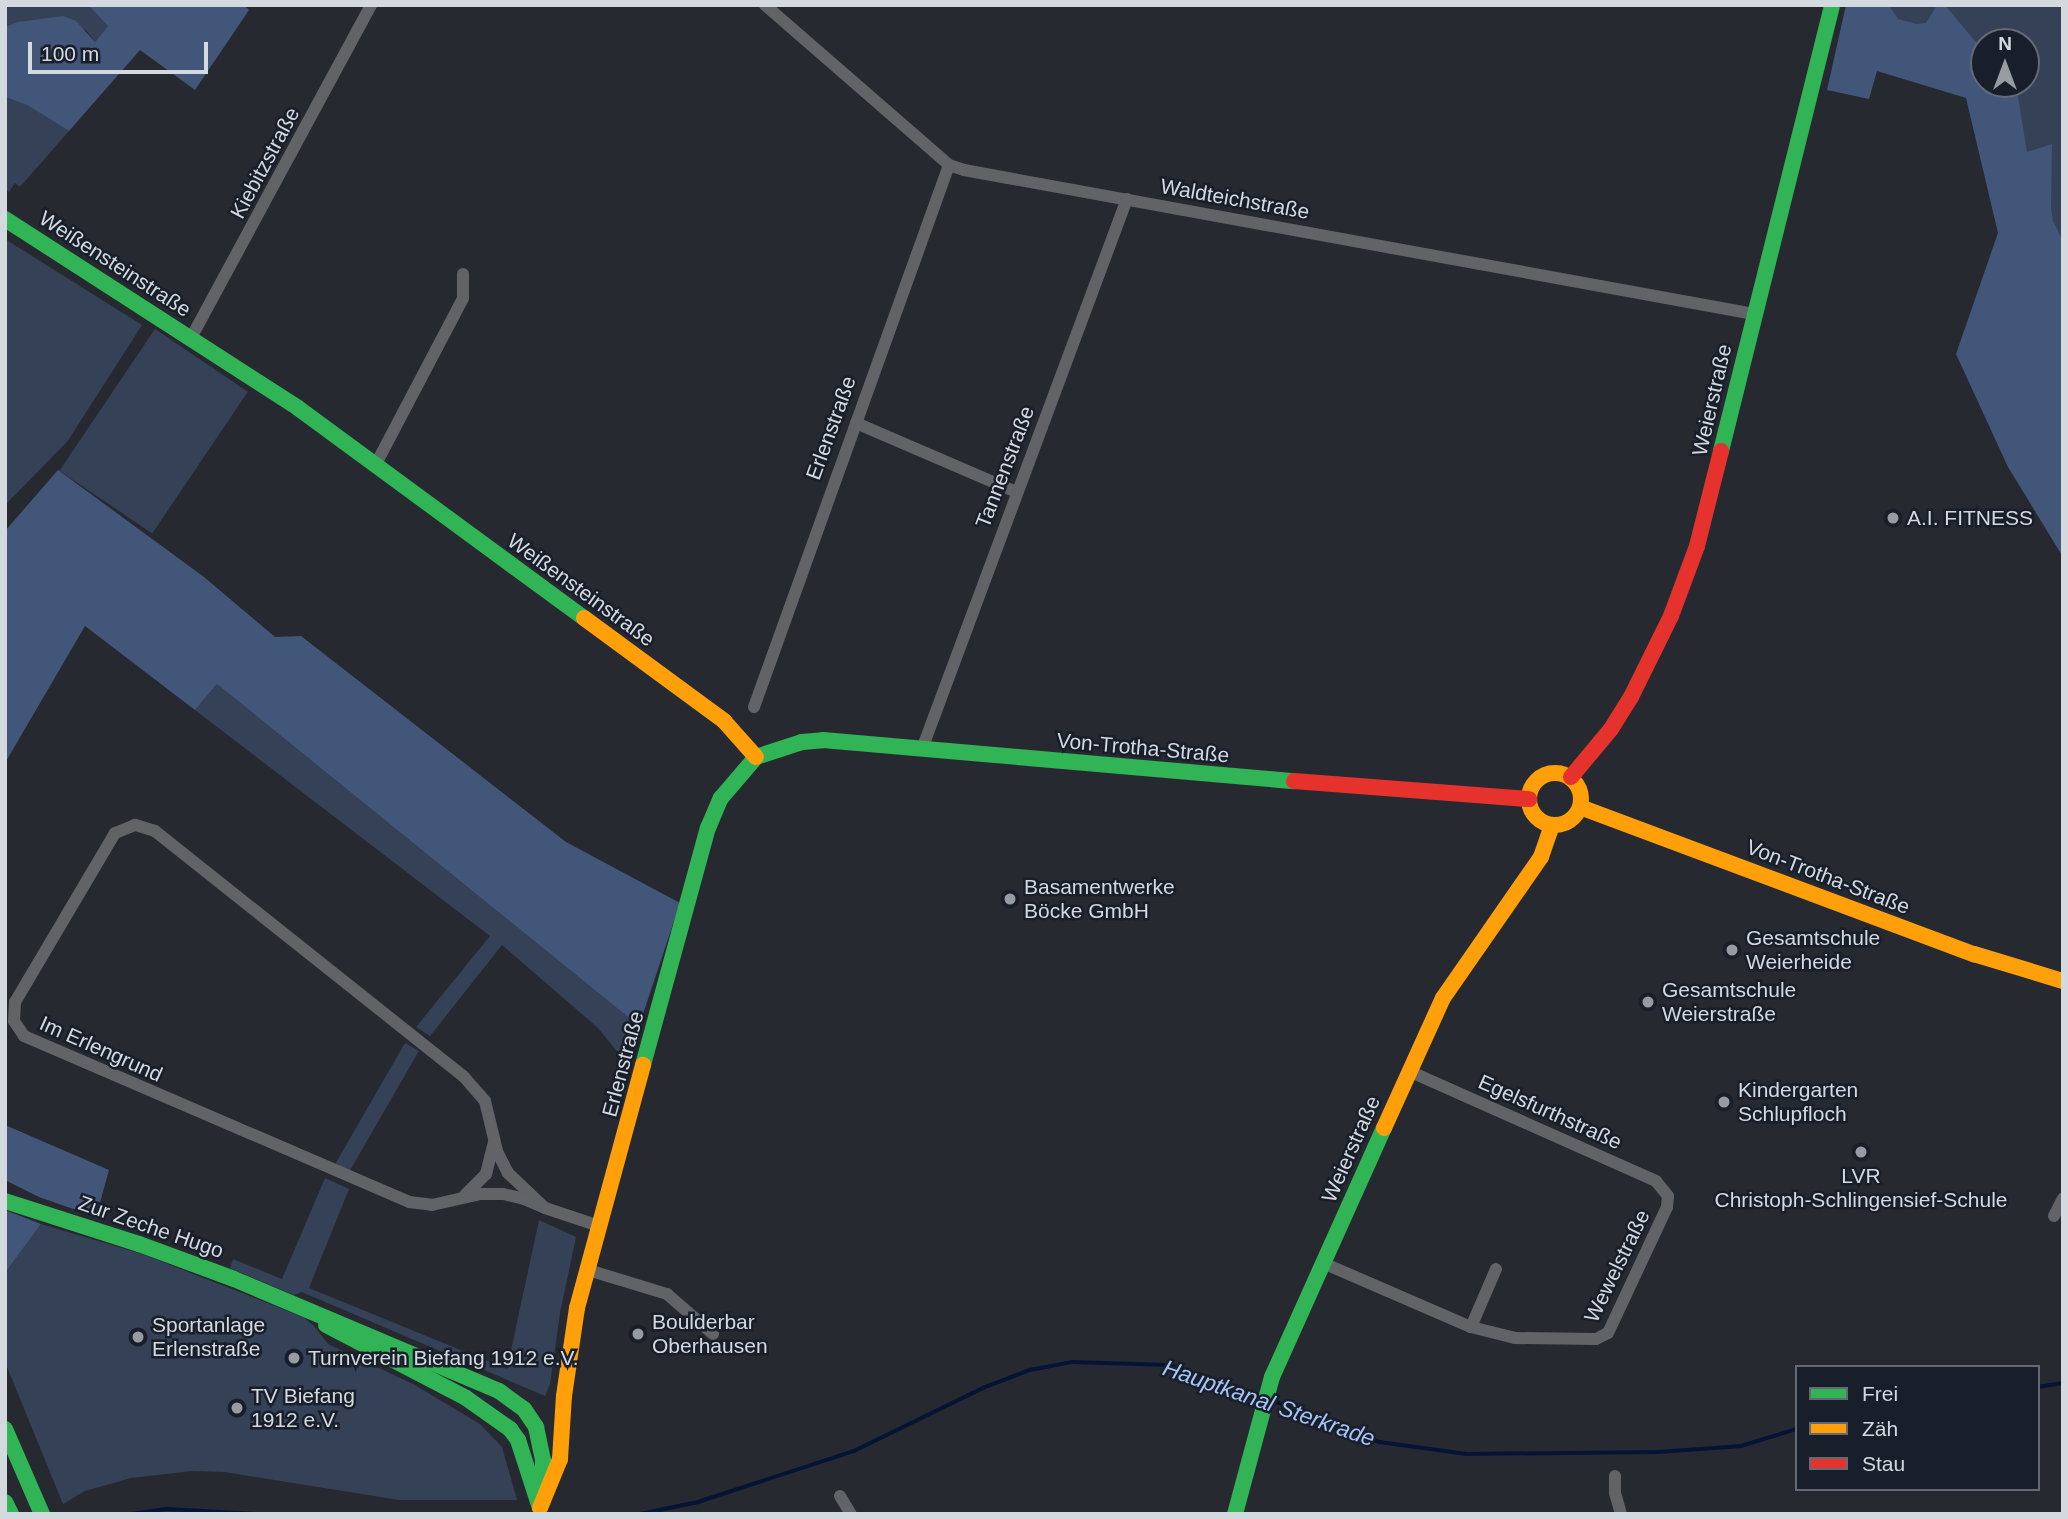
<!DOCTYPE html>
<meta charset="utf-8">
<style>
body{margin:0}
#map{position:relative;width:2068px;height:1519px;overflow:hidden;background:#262a30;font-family:Arial,sans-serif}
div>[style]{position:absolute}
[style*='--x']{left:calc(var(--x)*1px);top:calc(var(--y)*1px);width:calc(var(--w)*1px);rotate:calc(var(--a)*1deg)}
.green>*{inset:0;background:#354157;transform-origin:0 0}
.forest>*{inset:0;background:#42567a}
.stream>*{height:3.5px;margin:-1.75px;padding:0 1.75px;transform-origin:1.75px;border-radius:1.75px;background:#051434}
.street>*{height:12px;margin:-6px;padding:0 6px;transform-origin:6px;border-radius:6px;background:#616366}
.fast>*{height:16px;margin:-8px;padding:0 8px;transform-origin:8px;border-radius:8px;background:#30b455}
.slow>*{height:16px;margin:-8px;padding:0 8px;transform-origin:8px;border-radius:8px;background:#ff9f0a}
.slow>.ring{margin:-8px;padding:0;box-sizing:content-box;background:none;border:16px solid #ff9f0a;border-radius:50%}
.jam>*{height:16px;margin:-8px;padding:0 8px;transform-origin:8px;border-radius:8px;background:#e5322d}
.dots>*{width:19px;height:19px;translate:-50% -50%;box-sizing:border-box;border:4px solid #191f2a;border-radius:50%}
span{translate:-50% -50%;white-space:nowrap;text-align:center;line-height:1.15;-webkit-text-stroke:5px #191f2a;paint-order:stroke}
.street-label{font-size:21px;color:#d4d9e0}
.poi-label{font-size:21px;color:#d4d9e0}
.left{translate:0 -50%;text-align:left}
.water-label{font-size:23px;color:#a6c4f7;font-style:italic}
.frame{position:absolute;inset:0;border:7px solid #d4d9e0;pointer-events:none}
.legend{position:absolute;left:1795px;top:1365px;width:245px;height:126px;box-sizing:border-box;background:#191f2a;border:2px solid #646973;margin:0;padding:9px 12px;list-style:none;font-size:21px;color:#d4d9e0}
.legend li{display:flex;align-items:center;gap:14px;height:35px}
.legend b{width:35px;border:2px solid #646973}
.north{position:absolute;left:1970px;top:28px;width:70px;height:70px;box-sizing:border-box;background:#191f2a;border:2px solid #646973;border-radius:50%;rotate:0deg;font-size:19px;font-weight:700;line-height:28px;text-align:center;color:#d4d9e0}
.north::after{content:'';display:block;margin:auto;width:24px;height:32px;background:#979ca2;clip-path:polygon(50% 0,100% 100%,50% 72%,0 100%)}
.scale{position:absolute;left:28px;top:42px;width:180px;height:32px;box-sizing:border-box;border:4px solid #d4d9e0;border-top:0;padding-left:9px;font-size:21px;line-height:24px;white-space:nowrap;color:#d4d9e0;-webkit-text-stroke:5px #191f2a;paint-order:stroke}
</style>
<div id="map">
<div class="green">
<i style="clip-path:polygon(5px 5px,88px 5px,108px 26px,95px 42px,86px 30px,5px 27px)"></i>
<i style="clip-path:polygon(evenodd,1864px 5px,2063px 5px,2063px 472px,2016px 133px,1864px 5px,1984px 42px,2026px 42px,2026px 84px,1984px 84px,1984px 42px)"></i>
<i style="clip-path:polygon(5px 97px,27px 105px,69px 131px,20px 187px,15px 183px,9px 192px,5px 189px)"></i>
<i style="clip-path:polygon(5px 239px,142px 325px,67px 442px,5px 505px)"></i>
<i style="left:155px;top:329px;width:112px;height:171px;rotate:34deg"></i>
<i style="clip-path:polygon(217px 684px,639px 1026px,629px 1066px,598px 1028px,502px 945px,430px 1036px,416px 1027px,490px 936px,195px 710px)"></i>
<i style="left:405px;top:1043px;width:16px;height:139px;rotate:30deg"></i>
<i style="clip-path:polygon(325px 1178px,349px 1189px,309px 1288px,507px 1369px,539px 1220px,576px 1237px,560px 1313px,550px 1384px,545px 1396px,302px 1292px,294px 1295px,230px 1268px,233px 1259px,282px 1279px)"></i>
<i style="clip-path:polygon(41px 1224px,142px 1254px,303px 1317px,314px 1326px,328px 1344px,413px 1384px,480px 1424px,502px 1447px,517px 1500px,399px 1500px,225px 1472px,192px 1471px,131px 1478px,85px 1491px,63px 1504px,5px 1362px,5px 1273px)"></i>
</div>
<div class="forest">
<i style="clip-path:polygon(88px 5px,244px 5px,249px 10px,195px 90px,140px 50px,69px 131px,27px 105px,5px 97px,5px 27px,18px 22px,63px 16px,76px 21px,95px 42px,108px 26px)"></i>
<i style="clip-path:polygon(1846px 5px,1889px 5px,1898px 19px,1916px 24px,1926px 23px,1937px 5px,1945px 5px,1984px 52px,1984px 84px,2016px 84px,2027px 152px,2052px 144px,2051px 208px,2053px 221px,2063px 241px,2063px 557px,2008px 467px,1956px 354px,1998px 233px,1966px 98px,1877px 71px,1869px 99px,1827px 90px)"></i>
<i style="clip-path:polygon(58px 470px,204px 577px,275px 637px,301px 636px,566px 842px,680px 903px,639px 1026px,217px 684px,195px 710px,85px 626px,5px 763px,5px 531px)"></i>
<i style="clip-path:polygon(5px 1125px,109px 1170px,96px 1217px,39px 1197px,5px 1180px)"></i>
<i style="clip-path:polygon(5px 1210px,41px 1224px,5px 1273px)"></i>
</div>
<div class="stream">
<i style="--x:2038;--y:1387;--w:25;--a:-9"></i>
<i style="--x:1271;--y:1400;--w:117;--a:21.1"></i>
<i style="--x:1380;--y:1442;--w:87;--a:7.9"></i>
<i style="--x:1466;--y:1454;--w:193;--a:-0.6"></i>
<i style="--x:1659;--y:1452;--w:82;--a:-4.2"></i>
<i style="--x:1741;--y:1446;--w:59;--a:-16.9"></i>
<i style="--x:131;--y:1514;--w:37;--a:-8"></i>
<i style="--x:168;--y:1509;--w:88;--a:3.3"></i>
<i style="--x:640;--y:1514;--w:59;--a:-11.7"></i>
<i style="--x:698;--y:1502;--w:164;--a:-18.1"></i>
<i style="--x:854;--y:1451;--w:144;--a:-26"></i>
<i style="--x:983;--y:1388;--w:50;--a:-21"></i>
<i style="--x:1030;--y:1370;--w:43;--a:-10.8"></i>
<i style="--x:1072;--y:1362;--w:97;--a:1.8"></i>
<i style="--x:1169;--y:1365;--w:97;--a:18.6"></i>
</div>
<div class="street">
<i style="--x:765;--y:5;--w:244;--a:41"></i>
<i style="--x:949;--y:165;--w:16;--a:18"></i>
<i style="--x:964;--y:170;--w:803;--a:10.33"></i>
<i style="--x:191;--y:338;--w:379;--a:-61.6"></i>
<i style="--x:856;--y:423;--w:174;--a:23.3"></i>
<i style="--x:376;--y:464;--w:187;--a:-62.3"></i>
<i style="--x:463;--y:298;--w:24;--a:-90"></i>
<i style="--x:754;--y:707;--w:576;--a:-70.21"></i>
<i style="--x:922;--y:749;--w:587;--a:-69.56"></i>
<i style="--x:465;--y:1195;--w:30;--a:-45"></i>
<i style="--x:486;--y:1174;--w:32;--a:-76"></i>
<i style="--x:545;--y:1208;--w:51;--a:-136.6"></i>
<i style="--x:508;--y:1173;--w:25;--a:-117"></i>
<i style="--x:497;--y:1151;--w:51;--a:-103.5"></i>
<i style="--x:485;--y:1101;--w:33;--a:-131"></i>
<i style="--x:463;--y:1076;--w:394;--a:-141.5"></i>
<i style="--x:155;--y:831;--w:21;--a:-163"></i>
<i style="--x:135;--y:825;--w:22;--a:158"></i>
<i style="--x:115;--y:833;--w:196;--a:120.6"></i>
<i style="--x:15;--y:1002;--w:19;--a:93"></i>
<i style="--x:14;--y:1021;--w:18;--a:56"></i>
<i style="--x:24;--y:1036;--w:419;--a:23.3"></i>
<i style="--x:409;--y:1202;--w:23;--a:7"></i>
<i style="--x:432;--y:1205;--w:49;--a:-12.9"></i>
<i style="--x:480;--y:1194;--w:23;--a:0"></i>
<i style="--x:503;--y:1194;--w:22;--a:13"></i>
<i style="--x:524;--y:1199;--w:23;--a:23"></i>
<i style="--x:545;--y:1208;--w:57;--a:18.4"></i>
<i style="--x:2054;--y:1216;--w:20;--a:-63"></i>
<i style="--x:1323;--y:1263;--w:161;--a:23.4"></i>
<i style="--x:1471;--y:1327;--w:45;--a:14"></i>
<i style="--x:1515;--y:1338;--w:81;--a:0.7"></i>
<i style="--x:1596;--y:1339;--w:13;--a:-27"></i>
<i style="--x:1608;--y:1333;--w:139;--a:-64.9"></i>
<i style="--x:1667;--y:1207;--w:11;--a:-85"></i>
<i style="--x:1668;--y:1196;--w:19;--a:-129"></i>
<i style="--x:1656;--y:1181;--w:270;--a:-156"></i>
<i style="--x:588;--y:1270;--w:83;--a:16.9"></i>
<i style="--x:667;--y:1294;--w:61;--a:41"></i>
<i style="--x:1471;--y:1327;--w:63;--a:-66.7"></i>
<i style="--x:1615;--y:1476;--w:17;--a:90"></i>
<i style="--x:1615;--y:1493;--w:22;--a:74"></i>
<i style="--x:840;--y:1496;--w:21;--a:59"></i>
</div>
<div class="fast">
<i style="--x:5;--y:219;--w:349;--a:32.8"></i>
<i style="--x:298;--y:408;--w:355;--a:36.3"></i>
<i style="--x:1721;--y:451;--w:460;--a:-76"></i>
<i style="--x:756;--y:757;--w:48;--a:-18.1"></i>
<i style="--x:802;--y:742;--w:21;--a:-5"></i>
<i style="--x:823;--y:740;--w:473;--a:5"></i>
<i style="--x:643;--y:1065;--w:246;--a:-74.7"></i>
<i style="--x:708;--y:828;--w:33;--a:-67"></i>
<i style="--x:721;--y:798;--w:54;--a:-49.5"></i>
<i style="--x:5;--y:1201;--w:141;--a:17.8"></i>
<i style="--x:139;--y:1244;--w:101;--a:20.2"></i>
<i style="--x:234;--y:1279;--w:288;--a:22.9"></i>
<i style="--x:499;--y:1391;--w:31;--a:36"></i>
<i style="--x:524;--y:1409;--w:22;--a:56"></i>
<i style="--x:536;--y:1427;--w:35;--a:78"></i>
<i style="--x:543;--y:1461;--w:30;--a:90"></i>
<i style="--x:326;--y:1325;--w:158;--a:27.5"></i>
<i style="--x:466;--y:1398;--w:54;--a:35.2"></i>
<i style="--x:510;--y:1429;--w:14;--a:54"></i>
<i style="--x:518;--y:1440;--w:71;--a:72.1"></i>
<i style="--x:5;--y:1429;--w:93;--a:66.5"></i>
<i style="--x:5;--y:1502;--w:13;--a:63"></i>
<i style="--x:1235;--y:1514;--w:142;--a:-74.9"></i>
<i style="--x:1272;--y:1377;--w:273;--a:-65.8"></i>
</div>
<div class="slow">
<i style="--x:584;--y:618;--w:174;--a:36.3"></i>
<i style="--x:724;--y:721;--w:48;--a:48.4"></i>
<i class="ring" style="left:1529px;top:773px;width:36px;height:36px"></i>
<i style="--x:1580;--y:807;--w:421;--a:20.5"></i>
<i style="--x:1974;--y:954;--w:93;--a:16.9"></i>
<i style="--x:1384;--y:1128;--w:143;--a:-65.6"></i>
<i style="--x:1443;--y:998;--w:172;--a:-55.2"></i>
<i style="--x:1541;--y:857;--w:34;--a:-71"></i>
<i style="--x:540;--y:1508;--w:53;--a:-67.8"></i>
<i style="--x:560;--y:1459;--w:63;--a:-86.4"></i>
<i style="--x:564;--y:1396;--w:89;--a:-81.6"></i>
<i style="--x:577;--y:1308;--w:252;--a:-74.8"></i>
</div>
<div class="jam">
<i style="--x:1571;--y:777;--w:62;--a:-50.2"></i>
<i style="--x:1611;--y:729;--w:38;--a:-58"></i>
<i style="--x:1631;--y:697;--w:90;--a:-63.7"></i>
<i style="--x:1671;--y:616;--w:75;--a:-69.6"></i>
<i style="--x:1697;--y:546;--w:98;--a:-75.8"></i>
<i style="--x:1294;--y:781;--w:236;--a:4.4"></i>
</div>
<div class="dots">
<i style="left:1893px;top:518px;background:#979ca2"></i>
<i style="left:1010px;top:899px;background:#979ca2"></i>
<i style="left:1732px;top:950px;background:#979ca2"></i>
<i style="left:1648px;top:1002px;background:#979ca2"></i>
<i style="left:1724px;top:1102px;background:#979ca2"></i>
<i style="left:1861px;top:1152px;background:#979ca2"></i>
<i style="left:638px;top:1334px;background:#979ca2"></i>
<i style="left:138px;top:1337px;background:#979ca2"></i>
<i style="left:294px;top:1358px;background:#979ca2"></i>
<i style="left:237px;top:1408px;background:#979ca2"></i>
</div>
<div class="street-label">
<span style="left:265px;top:163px;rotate:-62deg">Kiebitzstraße</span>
<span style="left:1235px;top:199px;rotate:10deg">Waldteichstraße</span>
<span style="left:115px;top:264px;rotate:33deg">Weißensteinstraße</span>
<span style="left:1712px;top:400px;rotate:-77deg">Weierstraße</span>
<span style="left:831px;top:428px;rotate:-70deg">Erlenstraße</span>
<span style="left:1005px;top:467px;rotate:-69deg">Tannenstraße</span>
<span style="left:581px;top:590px;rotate:36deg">Weißensteinstraße</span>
<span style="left:1143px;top:748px;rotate:5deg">Von-Trotha-Straße</span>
<span style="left:1828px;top:877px;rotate:21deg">Von-Trotha-Straße</span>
<span style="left:101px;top:1049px;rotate:24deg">Im Erlengrund</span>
<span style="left:623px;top:1064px;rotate:-75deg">Erlenstraße</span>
<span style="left:1550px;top:1112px;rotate:24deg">Egelsfurthstraße</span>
<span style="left:1351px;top:1149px;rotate:-66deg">Weierstraße</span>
<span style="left:151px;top:1227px;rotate:19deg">Zur Zeche Hugo</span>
<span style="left:1617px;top:1266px;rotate:-64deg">Wewelstraße</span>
</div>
<div class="poi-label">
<span class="left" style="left:1907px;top:518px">A.I. FITNESS</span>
<span class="left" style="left:1024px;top:899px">Basamentwerke<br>Böcke GmbH</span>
<span class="left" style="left:1746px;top:950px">Gesamtschule<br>Weierheide</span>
<span class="left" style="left:1662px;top:1002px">Gesamtschule<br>Weierstraße</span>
<span class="left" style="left:1738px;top:1102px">Kindergarten<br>Schlupfloch</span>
<span style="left:1861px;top:1188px">LVR<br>Christoph-Schlingensief-Schule</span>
<span class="left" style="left:652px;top:1334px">Boulderbar<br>Oberhausen</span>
<span class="left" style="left:152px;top:1337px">Sportanlage<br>Erlenstraße</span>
<span class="left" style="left:308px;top:1358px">Turnverein Biefang 1912 e.V.</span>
<span class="left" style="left:251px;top:1408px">TV Biefang<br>1912 e.V.</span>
</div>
<div class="water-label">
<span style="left:1269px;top:1403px;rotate:19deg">Hauptkanal Sterkrade</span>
</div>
<div class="frame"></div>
<ul class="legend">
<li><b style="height:9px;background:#30b455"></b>Frei</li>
<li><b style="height:9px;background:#ff9f0a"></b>Zäh</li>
<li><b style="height:9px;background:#e5322d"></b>Stau</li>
</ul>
<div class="north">N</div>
<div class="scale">100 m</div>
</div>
